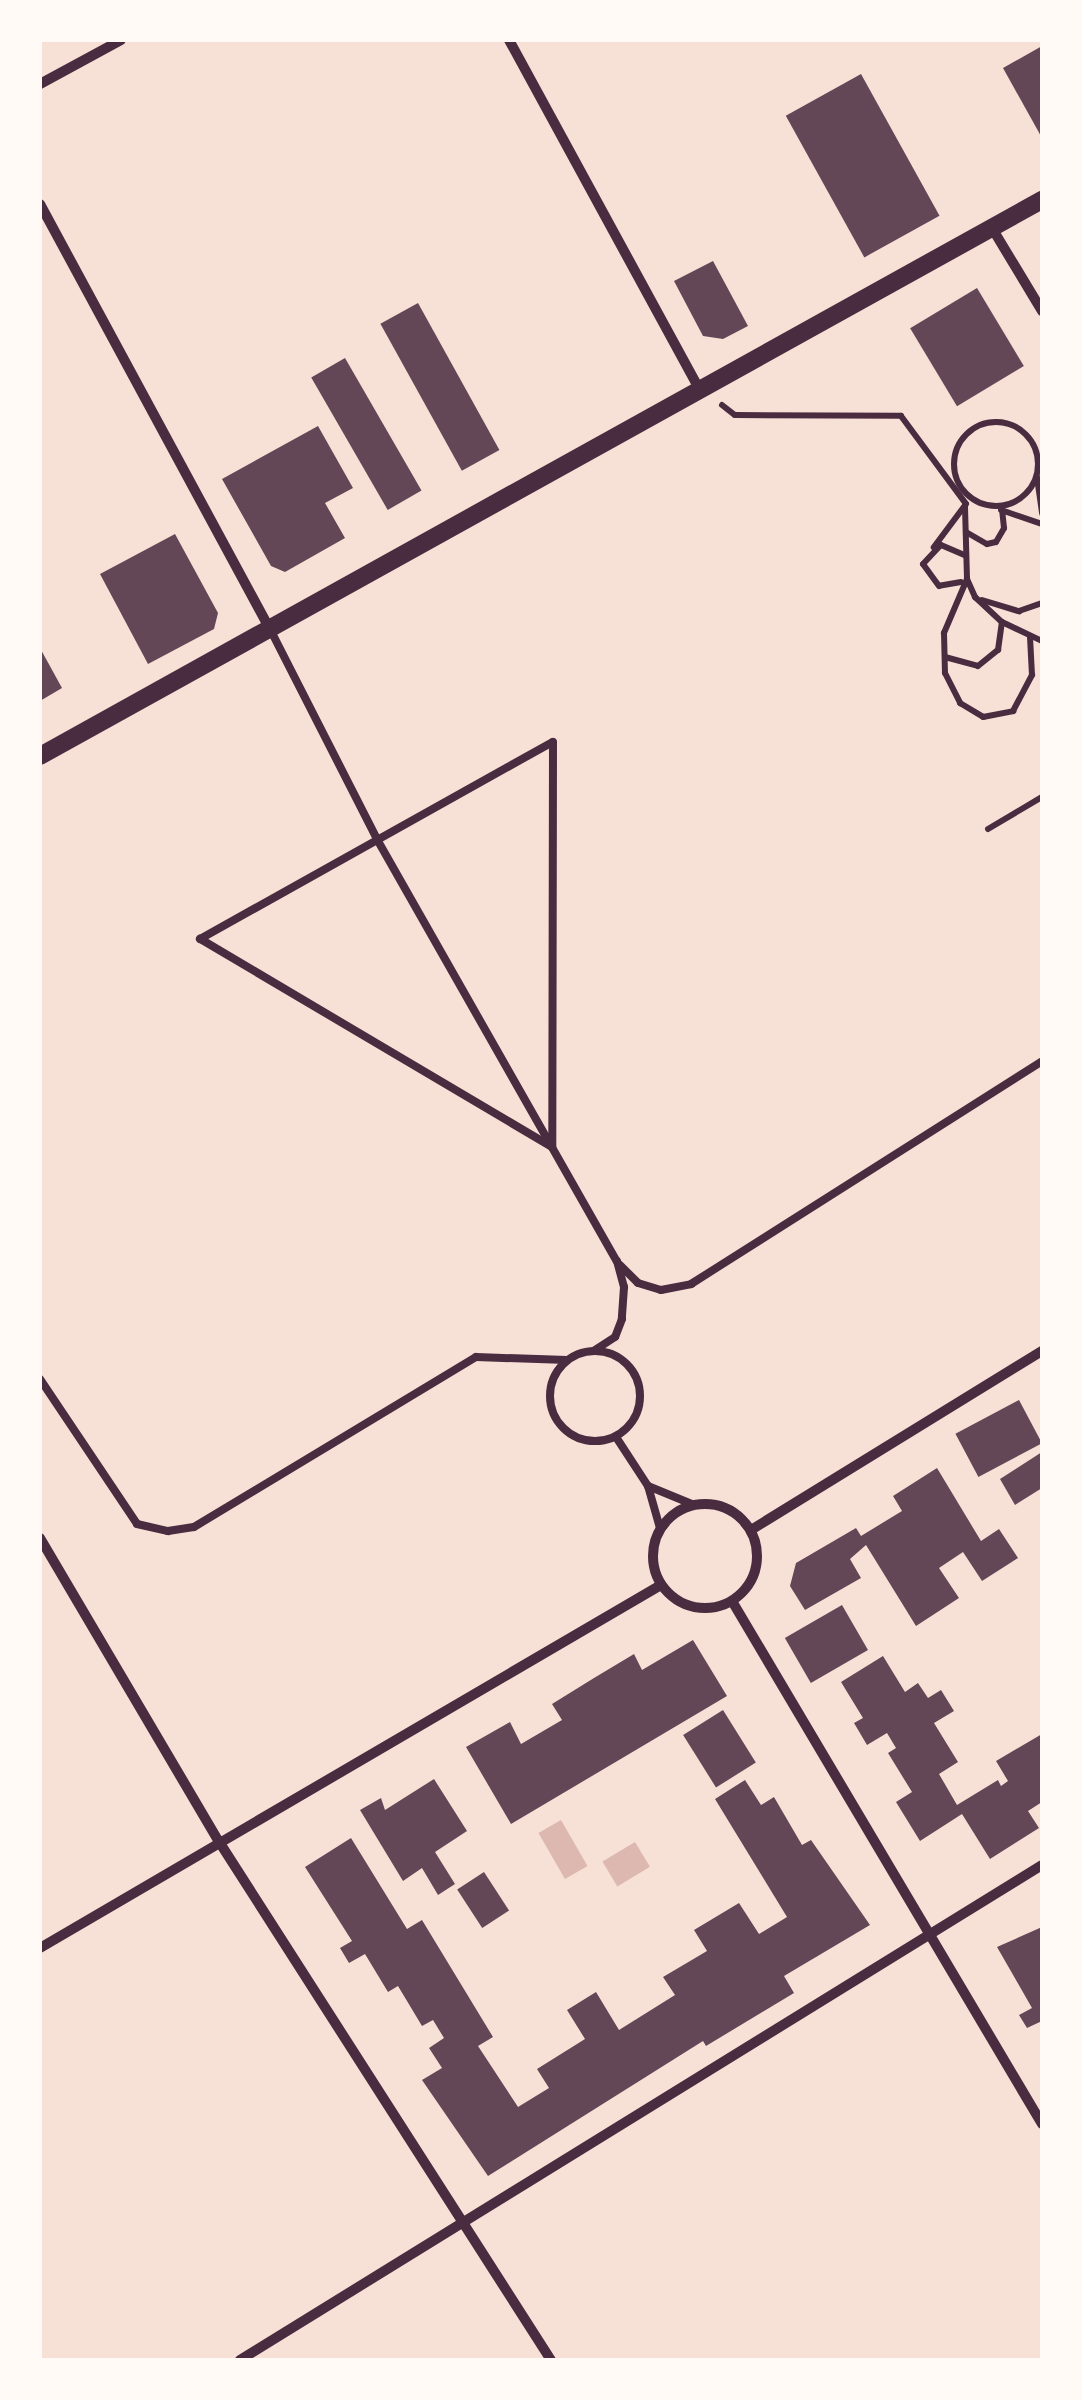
<!DOCTYPE html>
<style>
body{margin:0}
#map{position:relative;width:1082px;height:2400px;overflow:hidden;background:#f7e1d7;font-family:"Exo 2",sans-serif}
div>[style]{position:absolute}
[style*='--x']{left:calc(var(--x)*1px);top:calc(var(--y)*1px);width:calc(var(--w)*1px);rotate:calc(var(--a)*1deg)}
.water>*{inset:0;background:#dcb8b0;transform-origin:0 0}
.building>*{inset:0;background:#644757;transform-origin:0 0}
.path>*{height:6px;margin:-3px;padding:0 3px;transform-origin:3px;border-radius:3px;background:#4a2c40}
.path>.ring{margin:-3px;padding:0;box-sizing:content-box;background:none;border:6px solid #4a2c40;border-radius:50%}
.service>*{height:8px;margin:-4px;padding:0 4px;transform-origin:4px;border-radius:4px;background:#4a2c40}
.service>.ring{margin:-4px;padding:0;box-sizing:content-box;background:none;border:8px solid #4a2c40;border-radius:50%}
.minor>*{height:10px;margin:-5px;padding:0 5px;transform-origin:5px;border-radius:5px;background:#4a2c40}
.minor>.ring{margin:-5px;padding:0;box-sizing:content-box;background:none;border:10px solid #4a2c40;border-radius:50%}
.tertiary>*{height:18px;margin:-9px;padding:0 9px;transform-origin:9px;border-radius:9px;background:#4a2c40}
span{translate:-50% -50%;white-space:nowrap;text-align:center;line-height:1.15;-webkit-text-stroke:10px #fffaf5;paint-order:stroke}
.frame{position:absolute;inset:0;border:42px solid #fffaf5;pointer-events:none}
</style>
<div id="map">
<div class="water">
<i style="left:561px;top:1820px;width:53px;height:26px;rotate:60deg"></i>
<i style="left:635px;top:1842px;width:29px;height:38px;rotate:59deg"></i>
</div>
<div class="building">
<i style="clip-path:polygon(1042px 46px,1042px 138px,1003px 68px)"></i>
<i style="left:861px;top:74px;width:162px;height:86px;rotate:61deg"></i>
<i style="clip-path:polygon(713px 261px,748px 326px,723px 339px,703px 336px,674px 281px)"></i>
<i style="left:977px;top:288px;width:91px;height:78px;rotate:59deg"></i>
<i style="left:418px;top:303px;width:168px;height:43px;rotate:61deg"></i>
<i style="left:345px;top:358px;width:153px;height:39px;rotate:60deg"></i>
<i style="clip-path:polygon(318px 426px,353px 488px,325px 503px,345px 538px,285px 572px,271px 566px,222px 479px)"></i>
<i style="clip-path:polygon(175px 534px,218px 613px,214px 629px,148px 664px,100px 574px)"></i>
<i style="clip-path:polygon(40px 648px,62px 688px,40px 701px)"></i>
<i style="left:1019px;top:1400px;width:49px;height:72px;rotate:62deg"></i>
<i style="clip-path:polygon(1042px 1452px,1042px 1488px,1015px 1505px,1000px 1479px)"></i>
<i style="clip-path:polygon(937px 1468px,981px 1541px,999px 1529px,1018px 1558px,982px 1581px,963px 1552px,939px 1568px,959px 1598px,916px 1626px,866px 1545px,850px 1559px,861px 1578px,805px 1610px,790px 1586px,796px 1563px,856px 1528px,861px 1536px,902px 1511px,893px 1496px)"></i>
<i style="left:842px;top:1605px;width:52px;height:66px;rotate:60deg"></i>
<i style="clip-path:polygon(693px 1640px,727px 1696px,511px 1824px,466px 1747px,510px 1722px,521px 1744px,562px 1720px,552px 1704px,594px 1678px,634px 1654px,642px 1670px)"></i>
<i style="clip-path:polygon(883px 1656px,905px 1692px,918px 1683px,928px 1698px,941px 1690px,954px 1711px,934px 1723px,958px 1762px,939px 1774px,957px 1805px,998px 1780px,1001px 1786px,1008px 1781px,996px 1761px,1042px 1734px,1042px 1802px,1028px 1811px,1039px 1828px,990px 1859px,962px 1814px,920px 1841px,896px 1802px,912px 1792px,888px 1753px,896px 1748px,887px 1733px,867px 1745px,854px 1723px,863px 1718px,841px 1682px)"></i>
<i style="left:723px;top:1710px;width:62px;height:47px;rotate:58deg"></i>
<i style="clip-path:polygon(434px 1779px,467px 1831px,435px 1852px,455px 1884px,438px 1895px,422px 1868px,403px 1881px,360px 1810px,381px 1798px,385px 1810px)"></i>
<i style="clip-path:polygon(745px 1780px,761px 1805px,774px 1797px,802px 1845px,811px 1840px,870px 1925px,784px 1976px,794px 1993px,706px 2046px,703px 2041px,488px 2176px,422px 2080px,442px 2068px,429px 2048px,444px 2038px,433px 2020px,422px 2026px,398px 1986px,388px 1992px,365px 1954px,349px 1963px,340px 1948px,352px 1941px,305px 1867px,351px 1838px,407px 1929px,422px 1920px,493px 2037px,478px 2046px,518px 2107px,549px 2088px,537px 2069px,585px 2039px,567px 2010px,596px 1992px,619px 2030px,675px 1995px,663px 1977px,707px 1951px,694px 1930px,739px 1903px,759px 1934px,787px 1917px,715px 1799px)"></i>
<i style="left:484px;top:1872px;width:46px;height:32px;rotate:57deg"></i>
<i style="clip-path:polygon(1042px 1927px,1042px 2021px,1027px 2028px,1019px 2015px,1032px 2008px,997px 1947px)"></i>
</div>
<div class="path">
<i style="--x:722;--y:405;--w:16;--a:38"></i>
<i style="--x:735;--y:415;--w:166;--a:0.3"></i>
<i style="--x:901;--y:416;--w:109;--a:53.5"></i>
<i style="--x:966;--y:504;--w:54;--a:126.7"></i>
<i class="ring" style="left:954px;top:422px;width:78px;height:78px"></i>
<i style="--x:1037;--y:477;--w:37;--a:82"></i>
<i style="--x:965;--y:507;--w:72;--a:88.4"></i>
<i style="--x:967;--y:579;--w:20;--a:66"></i>
<i style="--x:975;--y:597;--w:37;--a:43"></i>
<i style="--x:1002;--y:622;--w:44;--a:25.4"></i>
<i style="--x:1001;--y:510;--w:43;--a:18.9"></i>
<i style="--x:966;--y:532;--w:24;--a:30"></i>
<i style="--x:987;--y:544;--w:9;--a:-13"></i>
<i style="--x:996;--y:542;--w:16;--a:-60"></i>
<i style="--x:1004;--y:528;--w:18;--a:-96"></i>
<i style="--x:967;--y:579;--w:59;--a:113.1"></i>
<i style="--x:944;--y:633;--w:40;--a:88.6"></i>
<i style="--x:945;--y:673;--w:34;--a:63"></i>
<i style="--x:960;--y:703;--w:27;--a:31"></i>
<i style="--x:983;--y:717;--w:31;--a:-11"></i>
<i style="--x:1013;--y:711;--w:41;--a:-62.2"></i>
<i style="--x:1032;--y:675;--w:39;--a:-93"></i>
<i style="--x:961;--y:582;--w:22;--a:170"></i>
<i style="--x:939;--y:586;--w:27;--a:-126"></i>
<i style="--x:923;--y:564;--w:26;--a:-47"></i>
<i style="--x:941;--y:545;--w:26;--a:23"></i>
<i style="--x:982;--y:600;--w:39;--a:17"></i>
<i style="--x:1019;--y:611;--w:24;--a:-19"></i>
<i style="--x:945;--y:657;--w:34;--a:15"></i>
<i style="--x:978;--y:666;--w:26;--a:-39"></i>
<i style="--x:998;--y:650;--w:28;--a:-82"></i>
<i style="--x:988;--y:829;--w:63;--a:-30.7"></i>
</div>
<div class="service">
<i style="--x:270;--y:629;--w:238;--a:63"></i>
<i style="--x:378;--y:841;--w:483;--a:60.4"></i>
<i style="--x:617;--y:1261;--w:27;--a:75"></i>
<i style="--x:624;--y:1287;--w:32;--a:94"></i>
<i style="--x:622;--y:1319;--w:19;--a:111"></i>
<i style="--x:615;--y:1337;--w:24;--a:147"></i>
<i style="--x:553;--y:742;--w:405;--a:90.1"></i>
<i style="--x:552;--y:1147;--w:409;--a:-149.4"></i>
<i style="--x:200;--y:939;--w:404;--a:-29.2"></i>
<i style="--x:620;--y:1265;--w:25;--a:45"></i>
<i style="--x:638;--y:1283;--w:24;--a:17"></i>
<i style="--x:661;--y:1290;--w:31;--a:-11"></i>
<i style="--x:691;--y:1284;--w:416;--a:-32.4"></i>
<i class="ring" style="left:550px;top:1351px;width:82px;height:82px"></i>
<i style="--x:40;--y:1379;--w:174;--a:56.2"></i>
<i style="--x:137;--y:1524;--w:32;--a:13"></i>
<i style="--x:168;--y:1531;--w:26;--a:-9"></i>
<i style="--x:194;--y:1527;--w:329;--a:-31.1"></i>
<i style="--x:476;--y:1357;--w:91;--a:1.9"></i>
<i style="--x:616;--y:1437;--w:59;--a:56.9"></i>
<i style="--x:648;--y:1486;--w:44;--a:74.1"></i>
<i style="--x:648;--y:1486;--w:50;--a:22.4"></i>
</div>
<div class="minor">
<i style="--x:509;--y:40;--w:399;--a:61.4"></i>
<i style="--x:40;--y:84;--w:92;--a:-28.5"></i>
<i style="--x:40;--y:204;--w:483;--a:61.6"></i>
<i style="--x:992;--y:228;--w:97;--a:58.9"></i>
<i class="ring" style="left:653px;top:1504px;width:94px;height:94px"></i>
<i style="--x:751;--y:1530;--w:342;--a:-31.6"></i>
<i style="--x:40;--y:1538;--w:351;--a:59.5"></i>
<i style="--x:218;--y:1840;--w:617;--a:57.37"></i>
<i style="--x:732;--y:1601;--w:608;--a:59.34"></i>
<i style="--x:40;--y:1948;--w:719;--a:-30.31"></i>
<i style="--x:240;--y:2360;--w:942;--a:-31.68"></i>
</div>
<div class="tertiary">
<i style="--x:40;--y:756;--w:1146;--a:-29.03"></i>
</div>
<div class="frame"></div>
</div>
